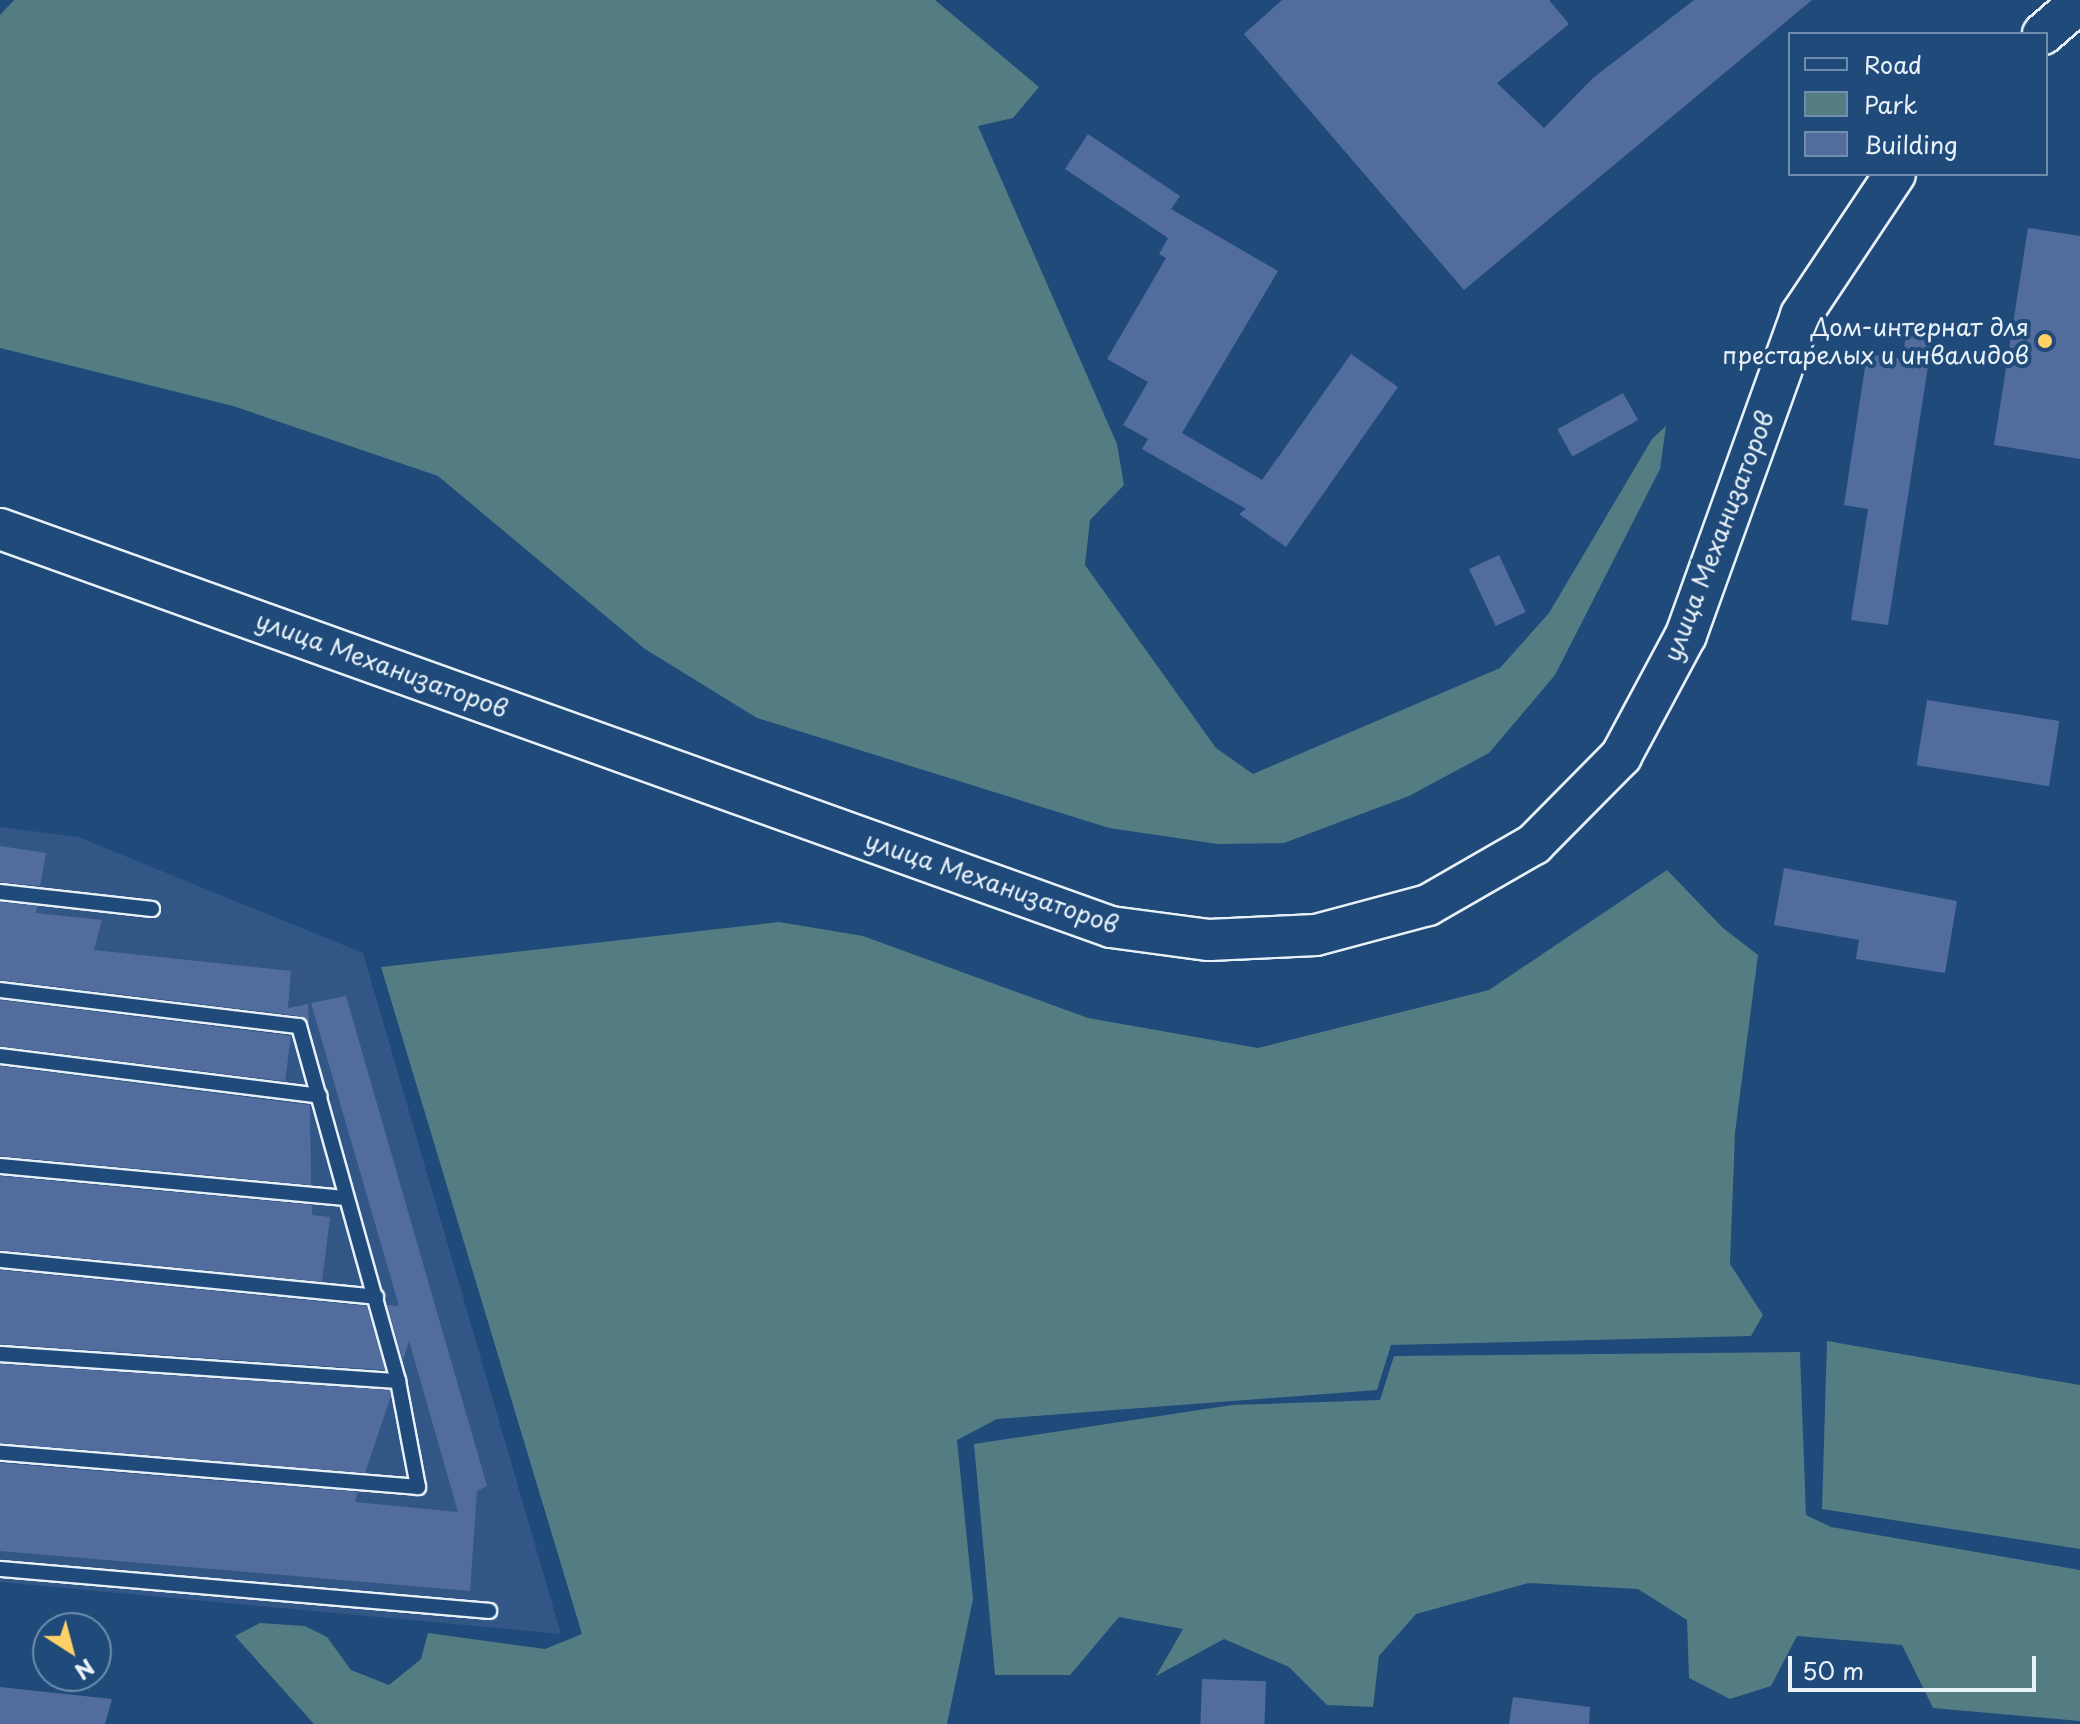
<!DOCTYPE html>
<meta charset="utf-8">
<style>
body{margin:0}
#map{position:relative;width:2080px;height:1724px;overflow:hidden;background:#1f4a7a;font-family:"Playpen Sans",sans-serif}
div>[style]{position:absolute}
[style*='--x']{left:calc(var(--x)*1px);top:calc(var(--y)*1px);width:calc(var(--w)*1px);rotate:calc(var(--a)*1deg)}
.built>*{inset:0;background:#325786}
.green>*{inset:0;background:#537c83}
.building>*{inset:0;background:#526d9d;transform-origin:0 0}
.roads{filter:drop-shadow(2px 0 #e8f1f8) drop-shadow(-2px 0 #e8f1f8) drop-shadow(0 2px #e8f1f8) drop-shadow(0 -2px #e8f1f8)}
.lane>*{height:14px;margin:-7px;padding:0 7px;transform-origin:7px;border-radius:7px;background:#1f4a7a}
.secondary>*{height:40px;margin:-20px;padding:0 20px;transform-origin:20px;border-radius:20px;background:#1f4a7a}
.dots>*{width:22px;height:22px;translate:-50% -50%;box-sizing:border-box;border:4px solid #1f4a7a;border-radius:50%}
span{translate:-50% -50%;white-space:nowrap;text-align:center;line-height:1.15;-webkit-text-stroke:8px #1f4a7a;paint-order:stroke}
.poi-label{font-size:24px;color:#e8f1f8}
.right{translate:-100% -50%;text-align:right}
.street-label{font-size:24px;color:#e8f1f8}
.legend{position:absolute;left:1788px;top:32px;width:260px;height:144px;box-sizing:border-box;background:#1f4a7a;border:2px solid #6f8dac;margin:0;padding:10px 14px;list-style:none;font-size:24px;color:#e8f1f8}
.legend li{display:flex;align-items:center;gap:16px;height:40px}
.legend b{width:40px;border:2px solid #6f8dac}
.north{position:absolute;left:32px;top:1612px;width:80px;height:80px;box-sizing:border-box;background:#1f4a7a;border:2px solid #6f8dac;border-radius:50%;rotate:144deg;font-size:22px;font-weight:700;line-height:32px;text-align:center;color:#e8f1f8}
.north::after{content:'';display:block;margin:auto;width:28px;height:36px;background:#ffd166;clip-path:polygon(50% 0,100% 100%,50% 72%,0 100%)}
.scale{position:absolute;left:1788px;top:1656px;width:248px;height:36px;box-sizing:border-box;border:4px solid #e8f1f8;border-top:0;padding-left:10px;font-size:24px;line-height:28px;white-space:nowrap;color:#e8f1f8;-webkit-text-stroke:6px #1f4a7a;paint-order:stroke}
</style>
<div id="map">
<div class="built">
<i style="clip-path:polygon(0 827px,78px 837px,363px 953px,561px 1634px,0 1582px)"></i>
</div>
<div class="green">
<i style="clip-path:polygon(14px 0,935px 0,1039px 87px,1013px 118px,978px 126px,1117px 444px,1124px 485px,1090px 520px,1085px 565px,1216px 748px,1253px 774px,1500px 668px,1549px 613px,1652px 439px,1666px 426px,1660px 469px,1555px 675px,1489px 753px,1409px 796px,1284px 843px,1218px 844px,1109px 828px,757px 718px,645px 649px,438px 476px,233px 406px,0 348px,0 15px)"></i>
<i style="clip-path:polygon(1667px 870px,1723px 928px,1758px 955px,1735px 1133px,1730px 1264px,1763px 1315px,1751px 1336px,1391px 1345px,1377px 1390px,997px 1419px,957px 1440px,973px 1599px,947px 1724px,314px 1724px,235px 1636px,260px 1623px,305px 1626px,327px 1637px,351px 1670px,389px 1685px,421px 1659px,428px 1633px,545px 1649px,582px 1634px,381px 967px,779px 922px,863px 936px,1088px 1018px,1258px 1048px,1489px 990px)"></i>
<i style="clip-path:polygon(1827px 1341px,2080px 1385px,2080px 1549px,1822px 1509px)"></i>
<i style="clip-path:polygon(1800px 1352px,1806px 1515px,1831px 1527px,2080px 1570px,2080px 1721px,1933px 1708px,1902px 1645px,1797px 1636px,1771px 1686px,1730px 1699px,1689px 1678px,1687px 1620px,1638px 1589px,1529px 1583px,1416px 1614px,1379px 1656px,1373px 1707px,1327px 1705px,1289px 1667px,1224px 1639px,1156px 1676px,1183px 1629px,1119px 1617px,1070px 1675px,995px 1675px,974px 1444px,1232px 1405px,1380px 1400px,1394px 1356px)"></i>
</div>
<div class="building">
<i style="clip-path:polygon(1282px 0,1549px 0,1569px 24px,1497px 83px,1544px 128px,1593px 78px,1694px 0,1812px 0,1464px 290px,1244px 34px)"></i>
<i style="clip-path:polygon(1088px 134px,1180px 196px,1171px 209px,1278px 271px,1182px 433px,1262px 480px,1351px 354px,1398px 387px,1286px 547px,1239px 514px,1246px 509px,1142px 449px,1148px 439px,1123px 425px,1148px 382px,1107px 359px,1166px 258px,1159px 254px,1168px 238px,1065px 169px)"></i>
<i style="clip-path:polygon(2028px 228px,2080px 236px,2080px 459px,1994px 445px)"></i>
<i style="clip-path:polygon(1907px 330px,1933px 334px,1888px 625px,1851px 620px,1868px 509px,1844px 505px,1867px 354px,1902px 359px)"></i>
<i style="left:1623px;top:393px;width:31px;height:75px;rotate:61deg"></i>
<i style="left:1499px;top:555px;width:63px;height:33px;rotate:65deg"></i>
<i style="left:1927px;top:700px;width:134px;height:66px;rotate:9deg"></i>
<i style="clip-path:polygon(0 846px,46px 853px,40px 886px,0 882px)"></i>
<i style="clip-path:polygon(1784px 868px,1957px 901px,1945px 973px,1856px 959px,1859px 940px,1774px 925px)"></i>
<i style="clip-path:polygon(0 902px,37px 906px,36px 913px,102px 920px,94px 950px,291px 971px,288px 1008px,308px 1004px,309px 1023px,300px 1016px,0 980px)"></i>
<i style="clip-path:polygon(346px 996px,487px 1486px,477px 1491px,470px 1591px,0 1551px,0 1463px,358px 1492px,355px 1502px,458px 1512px,409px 1341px,403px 1360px,387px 1305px,399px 1306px,311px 1003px)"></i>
<i style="left:0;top:1000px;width:293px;height:46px;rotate:7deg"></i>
<i style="clip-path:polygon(0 1066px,310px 1105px,311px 1185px,0 1156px)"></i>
<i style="clip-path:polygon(0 1176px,312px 1205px,312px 1215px,330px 1217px,322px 1282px,0 1250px)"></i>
<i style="clip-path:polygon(0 1270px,367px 1306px,385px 1370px,0 1344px)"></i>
<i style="clip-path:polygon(0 1364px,390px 1390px,391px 1396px,365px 1473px,0 1443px)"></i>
<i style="left:1202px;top:1679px;width:64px;height:45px;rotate:2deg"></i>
<i style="clip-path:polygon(0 1687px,112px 1699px,105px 1724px,0 1724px)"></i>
<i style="clip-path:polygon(1513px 1697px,1590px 1707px,1589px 1724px,1509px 1724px)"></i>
</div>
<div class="roads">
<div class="lane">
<i style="--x:0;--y:892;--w:153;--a:6.4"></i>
<i style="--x:0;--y:990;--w:301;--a:6.9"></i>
<i style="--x:299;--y:1026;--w:369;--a:74.4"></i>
<i style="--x:398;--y:1381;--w:108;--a:79.3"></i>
<i style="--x:418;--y:1487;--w:419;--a:-175.3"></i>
<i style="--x:0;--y:1056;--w:322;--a:7.1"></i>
<i style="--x:0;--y:1166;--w:345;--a:5.3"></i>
<i style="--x:0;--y:1260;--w:378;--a:5.6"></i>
<i style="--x:0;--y:1354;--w:399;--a:3.9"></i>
<i style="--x:0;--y:1569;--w:491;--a:4.9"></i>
</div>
<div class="secondary">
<i style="--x:2043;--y:34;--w:49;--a:-40.9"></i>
<i style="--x:0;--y:529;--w:1180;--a:19.71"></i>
<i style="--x:1111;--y:927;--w:99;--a:7.6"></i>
<i style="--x:1209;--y:940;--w:107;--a:-2.7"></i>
<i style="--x:1316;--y:935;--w:116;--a:-15"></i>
<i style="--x:1428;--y:905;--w:122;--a:-29.9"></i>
<i style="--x:1534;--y:844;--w:124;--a:-45.3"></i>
<i style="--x:1621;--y:756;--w:137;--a:-61.8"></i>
<i style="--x:1686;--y:635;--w:340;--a:-70.2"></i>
<i style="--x:1801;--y:315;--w:169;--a:-56.3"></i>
</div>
</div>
<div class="dots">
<i style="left:2045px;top:341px;background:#ffd166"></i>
</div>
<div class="poi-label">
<span class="right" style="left:2029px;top:341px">Дом-интернат для<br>престарелых и инвалидов</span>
</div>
<div class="street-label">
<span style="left:1718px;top:536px;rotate:-69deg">улица Механизаторов</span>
<span style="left:382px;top:664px;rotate:20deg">улица Механизаторов</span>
<span style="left:992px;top:882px;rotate:19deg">улица Механизаторов</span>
</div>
<ul class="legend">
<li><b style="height:10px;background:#1f4a7a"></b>Road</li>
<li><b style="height:22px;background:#537c83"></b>Park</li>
<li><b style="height:22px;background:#526d9d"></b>Building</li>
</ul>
<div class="north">N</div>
<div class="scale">50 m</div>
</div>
